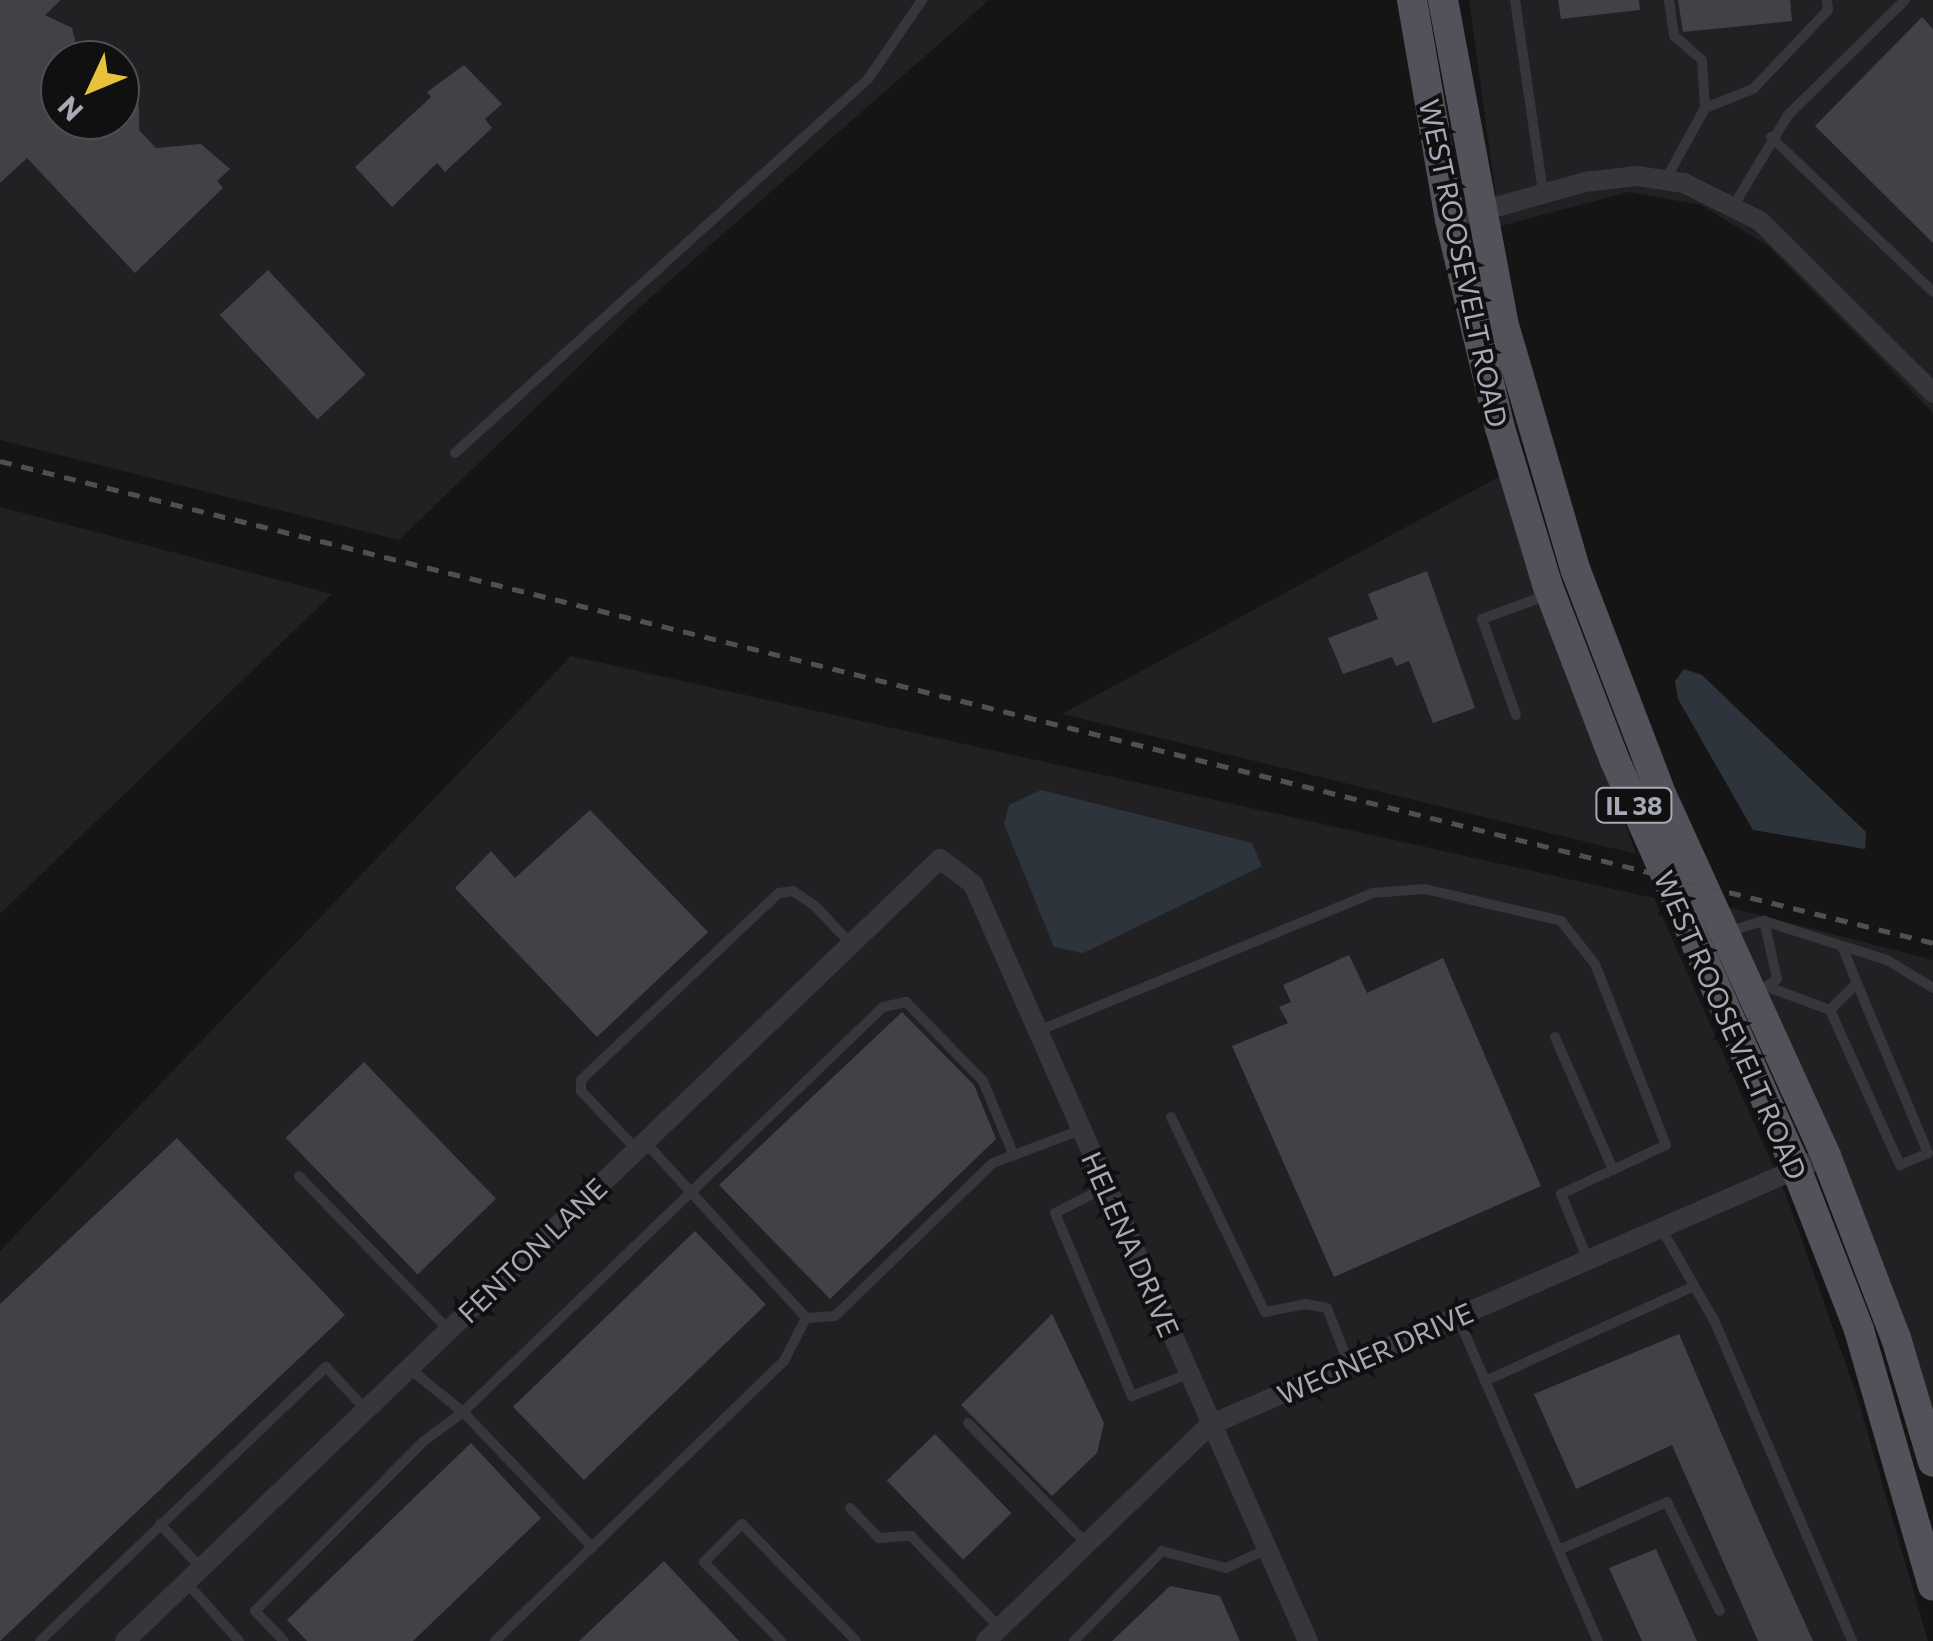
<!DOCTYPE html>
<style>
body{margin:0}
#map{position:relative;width:1933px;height:1641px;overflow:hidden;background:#151516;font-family:Commissioner,sans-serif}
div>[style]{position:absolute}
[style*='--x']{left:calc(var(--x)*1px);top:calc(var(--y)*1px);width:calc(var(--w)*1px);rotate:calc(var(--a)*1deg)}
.built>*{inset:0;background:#212123}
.water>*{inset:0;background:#2e343c}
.building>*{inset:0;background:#414246;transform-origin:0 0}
.service>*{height:10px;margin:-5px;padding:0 5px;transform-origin:5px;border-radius:5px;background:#36363b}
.minor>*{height:20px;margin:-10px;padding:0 10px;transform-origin:10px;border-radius:10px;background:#36363b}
.primary>*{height:30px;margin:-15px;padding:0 15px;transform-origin:15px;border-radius:15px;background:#52535a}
.rail>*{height:5px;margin-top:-2.5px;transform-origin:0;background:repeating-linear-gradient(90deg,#4f5056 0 12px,transparent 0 22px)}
span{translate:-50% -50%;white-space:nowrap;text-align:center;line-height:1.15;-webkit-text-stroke:8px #101011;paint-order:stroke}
.shield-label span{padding:2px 8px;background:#101011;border:2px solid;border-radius:8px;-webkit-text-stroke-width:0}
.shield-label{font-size:25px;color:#a7aab6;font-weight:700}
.street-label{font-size:28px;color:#a7aab6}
.north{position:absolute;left:40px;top:40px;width:100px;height:100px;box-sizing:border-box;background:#101011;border:2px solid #4c4e53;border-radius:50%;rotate:226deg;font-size:28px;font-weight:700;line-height:40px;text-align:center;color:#a7aab6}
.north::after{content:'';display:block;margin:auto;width:35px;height:45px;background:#e8c23b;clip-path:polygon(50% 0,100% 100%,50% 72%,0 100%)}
</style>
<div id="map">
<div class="built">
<i style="clip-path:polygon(evenodd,0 0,989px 0,641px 306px,399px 540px,0 440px,0 0,60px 60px,120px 60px,120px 120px,60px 120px,60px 60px)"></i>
<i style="clip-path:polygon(1469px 0,1933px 0,1933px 413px,1767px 245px,1701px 205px,1629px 192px,1500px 226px)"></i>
<i style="clip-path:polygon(1502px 475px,1636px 854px,1062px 714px)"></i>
<i style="clip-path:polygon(0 507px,332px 594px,0 914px)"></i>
<i style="clip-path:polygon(571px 656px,1654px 898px,1786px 1195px,1856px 1393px,1928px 1641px,0 1641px,0 1251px)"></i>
<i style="clip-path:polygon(1724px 906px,1933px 960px,1933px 1421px)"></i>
</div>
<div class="water">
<i style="clip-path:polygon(1684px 669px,1702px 675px,1866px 832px,1865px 849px,1753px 830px,1678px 699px,1675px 681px)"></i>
<i style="clip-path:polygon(1041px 790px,1252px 843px,1262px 866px,1083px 953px,1054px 947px,1004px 824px,1009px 805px)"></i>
</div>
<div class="building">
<i style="clip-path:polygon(0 0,61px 0,45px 15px,72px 28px,77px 48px,74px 60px,60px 60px,60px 120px,120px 120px,120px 86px,139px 106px,139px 130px,156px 148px,201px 144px,230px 169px,217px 181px,223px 188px,135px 273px,27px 158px,0 183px)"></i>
<i style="clip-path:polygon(1558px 0,1639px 0,1640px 10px,1561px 19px)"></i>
<i style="clip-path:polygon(1678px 0,1790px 0,1792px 21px,1683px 32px)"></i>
<i style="clip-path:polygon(1922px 17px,1933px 29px,1933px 243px,1815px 126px)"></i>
<i style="clip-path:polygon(464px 65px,502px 104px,485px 119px,492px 128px,445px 172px,437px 163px,392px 207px,355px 167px,431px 97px,427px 92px)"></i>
<i style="left:268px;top:270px;width:143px;height:66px;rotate:47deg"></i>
<i style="clip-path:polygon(1427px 571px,1475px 708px,1433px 723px,1409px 661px,1396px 666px,1392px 657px,1343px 674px,1328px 638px,1378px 619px,1368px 594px)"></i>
<i style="clip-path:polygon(590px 810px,708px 932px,597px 1037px,455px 888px,491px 851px,515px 878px)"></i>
<i style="clip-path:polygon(1349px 955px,1367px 993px,1443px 958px,1541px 1186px,1334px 1277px,1232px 1046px,1288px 1023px,1279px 1007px,1291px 1002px,1283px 985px)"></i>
<i style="clip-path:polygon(902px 1012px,974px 1085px,996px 1139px,830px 1299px,719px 1185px)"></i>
<i style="left:364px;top:1062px;width:190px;height:109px;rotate:46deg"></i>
<i style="clip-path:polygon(177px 1138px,345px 1315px,0 1641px,0 1304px)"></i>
<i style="left:695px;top:1231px;width:102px;height:253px;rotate:46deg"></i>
<i style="clip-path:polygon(1052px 1314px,1104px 1423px,1097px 1453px,1052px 1496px,961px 1405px)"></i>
<i style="clip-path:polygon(1679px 1334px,1752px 1505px,1813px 1641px,1758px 1641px,1672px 1445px,1576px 1489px,1534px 1394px)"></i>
<i style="left:935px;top:1434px;width:110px;height:67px;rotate:46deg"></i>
<i style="clip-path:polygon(471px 1443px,541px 1518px,413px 1641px,307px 1641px,287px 1620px)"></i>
<i style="clip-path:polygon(1656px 1549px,1697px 1641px,1642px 1641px,1609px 1568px)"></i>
<i style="clip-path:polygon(664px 1561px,739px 1641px,579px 1641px)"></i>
<i style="clip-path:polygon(1170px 1586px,1220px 1596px,1240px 1641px,1112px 1641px)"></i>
</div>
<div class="service">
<i style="--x:1515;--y:0;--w:195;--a:81.7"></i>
<i style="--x:1705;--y:108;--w:52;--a:-21.6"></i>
<i style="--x:1753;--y:89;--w:109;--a:-46.5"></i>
<i style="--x:1828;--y:10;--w:10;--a:-96"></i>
<i style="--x:1771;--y:137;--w:224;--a:43.7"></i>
<i style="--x:1666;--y:179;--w:81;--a:-61.2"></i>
<i style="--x:1705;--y:108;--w:48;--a:-93.6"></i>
<i style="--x:1702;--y:60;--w:37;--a:-139"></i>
<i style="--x:1674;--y:36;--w:36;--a:-98"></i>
<i style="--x:1734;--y:205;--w:105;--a:-59"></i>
<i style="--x:1788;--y:115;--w:164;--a:-44.5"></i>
<i style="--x:455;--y:453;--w:557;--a:-42.16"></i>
<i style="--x:868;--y:79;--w:96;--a:-55.6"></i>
<i style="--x:1516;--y:715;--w:102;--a:-109.5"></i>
<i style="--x:1482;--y:619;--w:67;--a:-20.1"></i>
<i style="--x:1727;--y:932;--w:39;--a:-17"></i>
<i style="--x:1764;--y:921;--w:129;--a:17.6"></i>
<i style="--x:1887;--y:960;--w:54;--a:31.3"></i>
<i style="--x:1842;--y:946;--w:40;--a:68"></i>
<i style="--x:1857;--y:983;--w:38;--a:135"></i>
<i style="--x:1830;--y:1010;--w:170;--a:65.7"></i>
<i style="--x:1900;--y:1165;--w:30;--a:-23"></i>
<i style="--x:1928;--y:1153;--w:184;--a:-112.7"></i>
<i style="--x:1771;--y:988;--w:63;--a:20.4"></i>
<i style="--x:1755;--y:994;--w:27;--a:-34"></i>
<i style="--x:1777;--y:979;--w:59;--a:-102.6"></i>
<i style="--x:1038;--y:1031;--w:361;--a:-22.4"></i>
<i style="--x:1372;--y:893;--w:53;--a:-4.3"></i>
<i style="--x:1425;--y:889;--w:140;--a:13.2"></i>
<i style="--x:1561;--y:921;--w:55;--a:51.7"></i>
<i style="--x:1595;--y:964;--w:194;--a:68.6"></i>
<i style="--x:1666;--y:1145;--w:116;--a:155"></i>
<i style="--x:1561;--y:1194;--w:71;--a:67.8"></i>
<i style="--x:1555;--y:1037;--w:145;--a:66.4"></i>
<i style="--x:1171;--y:1117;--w:216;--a:64.3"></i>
<i style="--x:1265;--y:1312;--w:42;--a:-11"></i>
<i style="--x:1306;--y:1304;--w:21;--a:11"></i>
<i style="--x:1327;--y:1308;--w:60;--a:68.6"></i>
<i style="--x:645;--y:1142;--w:239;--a:47.5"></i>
<i style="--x:806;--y:1318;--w:29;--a:-4"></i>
<i style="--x:835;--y:1316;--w:220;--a:-44.1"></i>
<i style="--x:993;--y:1163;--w:94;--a:-20.6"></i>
<i style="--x:637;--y:1150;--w:81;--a:-133.5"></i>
<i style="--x:581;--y:1091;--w:11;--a:-90"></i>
<i style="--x:581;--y:1080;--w:272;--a:-43.4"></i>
<i style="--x:779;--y:893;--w:14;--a:-8"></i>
<i style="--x:793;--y:891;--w:27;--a:34"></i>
<i style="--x:815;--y:906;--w:52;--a:46.5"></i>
<i style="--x:299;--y:1176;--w:215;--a:45.8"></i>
<i style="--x:1106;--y:1187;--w:57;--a:153"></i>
<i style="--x:1055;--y:1213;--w:199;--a:67.2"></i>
<i style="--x:1132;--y:1396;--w:60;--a:-21.4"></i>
<i style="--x:1661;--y:1228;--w:106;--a:60.1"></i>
<i style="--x:1714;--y:1320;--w:349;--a:66.7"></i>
<i style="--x:1458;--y:1318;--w:352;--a:66.6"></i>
<i style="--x:410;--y:1369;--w:68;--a:39.1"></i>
<i style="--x:463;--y:1412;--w:187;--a:46.3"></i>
<i style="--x:1485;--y:1381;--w:225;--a:-24.4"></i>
<i style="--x:968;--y:1423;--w:168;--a:45.5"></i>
<i style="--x:850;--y:1508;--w:42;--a:46"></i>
<i style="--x:879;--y:1538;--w:32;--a:-4"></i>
<i style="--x:911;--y:1536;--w:128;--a:45.9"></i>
<i style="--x:160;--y:1524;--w:60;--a:47"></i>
<i style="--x:1559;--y:1550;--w:118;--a:-24"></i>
<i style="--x:1667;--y:1502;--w:121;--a:64.1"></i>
<i style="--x:187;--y:1583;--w:78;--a:48.1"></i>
<i style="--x:40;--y:1641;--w:396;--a:-43.8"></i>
<i style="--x:326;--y:1367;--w:59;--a:47.1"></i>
<i style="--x:284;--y:1641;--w:42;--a:-134"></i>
<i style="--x:255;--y:1611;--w:240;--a:-45.2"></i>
<i style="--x:424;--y:1441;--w:49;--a:-36.6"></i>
<i style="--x:463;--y:1412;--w:583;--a:-43.96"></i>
<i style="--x:883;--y:1007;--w:24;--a:-12"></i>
<i style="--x:906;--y:1002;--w:110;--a:45.7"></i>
<i style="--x:983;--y:1081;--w:81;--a:67.5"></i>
<i style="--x:495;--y:1641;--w:402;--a:-44.1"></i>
<i style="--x:784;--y:1361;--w:48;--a:-62.9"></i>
<i style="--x:781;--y:1641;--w:110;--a:-134.3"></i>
<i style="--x:704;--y:1562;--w:54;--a:-45"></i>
<i style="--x:742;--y:1524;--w:163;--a:45.7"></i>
<i style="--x:1074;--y:1641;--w:126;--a:-45.6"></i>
<i style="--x:1162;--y:1551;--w:66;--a:14.9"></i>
<i style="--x:1226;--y:1568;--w:45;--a:-24.9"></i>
</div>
<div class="minor">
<i style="--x:1471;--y:214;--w:118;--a:-15.7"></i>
<i style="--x:1585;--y:182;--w:52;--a:-6.6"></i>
<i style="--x:1637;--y:176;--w:48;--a:8.5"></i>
<i style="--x:1684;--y:183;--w:85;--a:26.6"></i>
<i style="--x:1760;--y:221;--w:244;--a:44.8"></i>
<i style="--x:125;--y:1641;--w:1129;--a:-43.82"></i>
<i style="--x:940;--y:859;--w:41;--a:37.1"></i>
<i style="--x:973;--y:884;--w:828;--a:66.13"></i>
<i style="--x:986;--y:1641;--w:311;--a:-44"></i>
<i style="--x:1210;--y:1425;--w:672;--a:-23.59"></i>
</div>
<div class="primary">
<i style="--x:1412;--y:0;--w:223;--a:80.2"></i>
<i style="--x:1450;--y:220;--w:214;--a:76.5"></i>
<i style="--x:1500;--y:428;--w:163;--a:73.2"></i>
<i style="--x:1547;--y:584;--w:190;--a:69"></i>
<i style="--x:1615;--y:761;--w:445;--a:66"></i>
<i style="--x:1796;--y:1168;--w:174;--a:68.7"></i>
<i style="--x:1859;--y:1330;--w:266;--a:73.9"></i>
<i style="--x:1443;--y:0;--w:328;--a:79.4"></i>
<i style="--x:1503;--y:322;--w:259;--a:73.7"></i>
<i style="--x:1576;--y:571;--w:241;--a:69.1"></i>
<i style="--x:1662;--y:796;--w:396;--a:65.5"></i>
<i style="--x:1826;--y:1156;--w:195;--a:69"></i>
<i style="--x:1896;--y:1338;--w:129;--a:73.4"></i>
</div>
<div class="rail">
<i style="--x:0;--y:461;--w:1992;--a:14"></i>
</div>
<div class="shield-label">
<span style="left:1634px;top:805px">IL 38</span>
</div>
<div class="street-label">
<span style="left:1464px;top:263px;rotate:78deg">WEST ROOSEVELT ROAD</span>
<span style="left:1731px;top:1025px;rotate:66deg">WEST ROOSEVELT ROAD</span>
<span style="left:1131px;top:1244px;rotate:66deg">HELENA DRIVE</span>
<span style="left:532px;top:1250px;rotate:-44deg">FENTON LANE</span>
<span style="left:1375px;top:1353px;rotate:-24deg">WEGNER DRIVE</span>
</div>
<div class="north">N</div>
</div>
